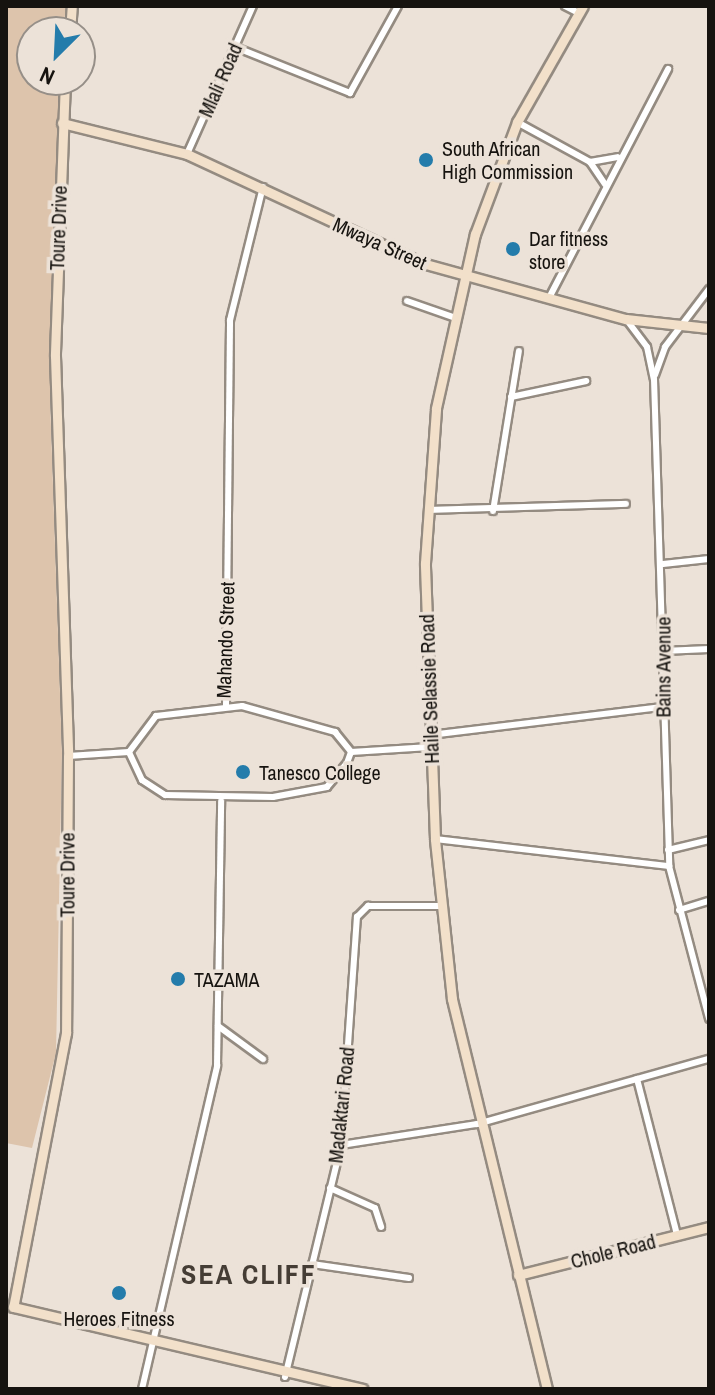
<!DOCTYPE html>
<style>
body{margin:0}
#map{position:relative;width:715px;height:1395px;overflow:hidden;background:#ece2d8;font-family:"Archivo Narrow",sans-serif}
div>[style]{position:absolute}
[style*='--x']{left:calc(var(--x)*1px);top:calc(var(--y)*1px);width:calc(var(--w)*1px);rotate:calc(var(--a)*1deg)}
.green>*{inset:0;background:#ddc4ac}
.roads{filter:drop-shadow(2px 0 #948b81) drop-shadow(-2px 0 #948b81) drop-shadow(0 2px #948b81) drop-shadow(0 -2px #948b81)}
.street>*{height:6px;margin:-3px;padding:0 3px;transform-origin:3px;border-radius:3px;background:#fff}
.secondary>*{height:9px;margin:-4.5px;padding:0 4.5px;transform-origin:4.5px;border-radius:4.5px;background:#f2e0ca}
.dots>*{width:22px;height:22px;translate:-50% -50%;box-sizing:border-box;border:4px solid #ece2d8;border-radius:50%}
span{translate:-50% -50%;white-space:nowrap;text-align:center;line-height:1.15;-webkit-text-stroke:7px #ece2d8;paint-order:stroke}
.street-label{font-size:20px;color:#16130f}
.poi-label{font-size:20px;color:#16130f}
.left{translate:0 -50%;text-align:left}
.district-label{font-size:28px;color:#453d35;font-weight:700;letter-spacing:2px}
.frame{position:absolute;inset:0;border:8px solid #16130f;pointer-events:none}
.north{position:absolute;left:16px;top:16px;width:80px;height:80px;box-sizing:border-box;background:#ece2d8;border:2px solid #968f88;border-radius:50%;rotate:204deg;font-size:22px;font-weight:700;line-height:32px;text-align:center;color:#16130f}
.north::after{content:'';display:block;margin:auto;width:28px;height:36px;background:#247cab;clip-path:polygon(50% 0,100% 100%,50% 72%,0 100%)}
</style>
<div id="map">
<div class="green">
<i style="clip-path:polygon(6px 6px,66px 6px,63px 32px,32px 32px,32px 80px,59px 80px,50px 397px,62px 753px,56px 1053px,32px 1148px,6px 1143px)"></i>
</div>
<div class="roads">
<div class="street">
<i style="--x:565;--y:6;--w:16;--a:27"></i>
<i style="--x:235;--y:47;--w:124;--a:21.8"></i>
<i style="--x:350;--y:93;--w:99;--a:-61.1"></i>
<i style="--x:517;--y:122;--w:83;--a:28.7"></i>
<i style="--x:590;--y:162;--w:27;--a:56"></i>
<i style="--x:187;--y:154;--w:162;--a:-66"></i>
<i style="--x:590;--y:162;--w:28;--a:-10"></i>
<i style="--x:550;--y:296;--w:256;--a:-62.5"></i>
<i style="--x:407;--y:301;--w:49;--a:19.2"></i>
<i style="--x:626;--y:319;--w:35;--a:53"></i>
<i style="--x:647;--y:347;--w:33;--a:78"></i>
<i style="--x:654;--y:379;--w:487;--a:88.2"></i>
<i style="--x:669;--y:866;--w:158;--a:75.3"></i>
<i style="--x:655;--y:375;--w:30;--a:-70"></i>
<i style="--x:665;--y:347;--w:73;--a:-52.8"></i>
<i style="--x:511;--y:397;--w:77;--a:-12"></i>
<i style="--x:430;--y:510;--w:196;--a:-1.8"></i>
<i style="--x:493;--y:511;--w:162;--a:-80.8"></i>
<i style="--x:663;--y:564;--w:46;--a:-6.2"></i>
<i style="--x:663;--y:651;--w:46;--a:-2.5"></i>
<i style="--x:226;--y:706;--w:386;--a:-89.4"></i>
<i style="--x:230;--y:320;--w:137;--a:-76.1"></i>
<i style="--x:242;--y:706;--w:97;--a:15.6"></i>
<i style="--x:335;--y:732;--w:26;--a:51"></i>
<i style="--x:351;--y:752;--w:12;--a:110"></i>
<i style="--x:347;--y:763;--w:31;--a:130"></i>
<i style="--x:327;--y:787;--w:55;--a:169.5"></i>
<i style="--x:273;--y:797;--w:108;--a:-178.9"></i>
<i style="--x:165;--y:795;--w:27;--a:-147"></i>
<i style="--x:142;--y:780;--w:31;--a:-115"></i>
<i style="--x:129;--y:752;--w:45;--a:-53.1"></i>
<i style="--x:156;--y:716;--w:87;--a:-6.6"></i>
<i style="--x:430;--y:735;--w:234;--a:-6.9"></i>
<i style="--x:351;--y:752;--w:79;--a:-3.6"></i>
<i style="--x:68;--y:756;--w:61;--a:-3.8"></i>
<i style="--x:435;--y:839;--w:236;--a:6.6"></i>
<i style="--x:668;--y:850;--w:42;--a:-13.7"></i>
<i style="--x:679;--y:910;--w:31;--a:-17"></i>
<i style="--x:218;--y:1026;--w:56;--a:36.3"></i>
<i style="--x:637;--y:1079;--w:161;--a:75.6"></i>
<i style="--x:341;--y:1145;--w:138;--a:-8.8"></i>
<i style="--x:477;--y:1124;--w:241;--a:-15.7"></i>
<i style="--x:330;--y:1188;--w:49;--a:24"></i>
<i style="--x:375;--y:1208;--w:20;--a:72"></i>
<i style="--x:312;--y:1264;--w:98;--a:8.2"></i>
<i style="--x:285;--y:1377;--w:239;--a:-76.4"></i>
<i style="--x:341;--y:1145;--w:229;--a:-86"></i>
<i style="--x:357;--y:917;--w:16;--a:-45"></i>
<i style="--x:368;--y:906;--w:74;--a:0"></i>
<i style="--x:142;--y:1389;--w:332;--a:-76.9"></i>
<i style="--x:217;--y:1066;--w:265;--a:-89.1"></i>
</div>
<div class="secondary">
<i style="--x:70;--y:32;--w:26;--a:-86"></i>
<i style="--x:65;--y:80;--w:276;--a:92.1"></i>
<i style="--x:55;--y:356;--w:400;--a:88.1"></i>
<i style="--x:68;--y:756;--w:277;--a:90.4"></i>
<i style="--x:66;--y:1033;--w:279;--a:100.9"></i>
<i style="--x:13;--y:1307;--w:359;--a:13.2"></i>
<i style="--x:62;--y:123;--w:129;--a:13.9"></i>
<i style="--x:187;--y:154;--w:259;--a:24.9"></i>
<i style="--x:422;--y:263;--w:212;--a:15.4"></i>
<i style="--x:626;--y:319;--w:83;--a:6.2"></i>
<i style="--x:518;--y:1275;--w:197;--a:-14.1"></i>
<i style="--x:547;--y:1389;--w:401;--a:-103.7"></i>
<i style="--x:452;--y:999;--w:161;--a:-96.1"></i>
<i style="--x:435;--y:839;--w:276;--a:-92.1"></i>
<i style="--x:425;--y:563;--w:155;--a:-85.9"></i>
<i style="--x:436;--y:408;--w:178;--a:-77.4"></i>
<i style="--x:475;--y:234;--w:120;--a:-69.4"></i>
<i style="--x:517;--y:122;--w:133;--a:-60.4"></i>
</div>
</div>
<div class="dots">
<i style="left:426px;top:160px;background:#247cab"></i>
<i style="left:513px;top:249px;background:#247cab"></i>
<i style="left:243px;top:772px;background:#247cab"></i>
<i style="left:178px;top:979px;background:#247cab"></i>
<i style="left:119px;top:1293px;background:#247cab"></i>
</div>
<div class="street-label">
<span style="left:220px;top:80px;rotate:-66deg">Mlali Road</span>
<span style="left:58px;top:228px;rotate:-88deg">Toure Drive</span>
<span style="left:380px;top:243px;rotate:24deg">Mwaya Street</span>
<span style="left:225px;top:640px;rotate:-88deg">Mahando Street</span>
<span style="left:663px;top:667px;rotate:-90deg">Bains Avenue</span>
<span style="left:429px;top:689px;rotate:-92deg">Haile Selassie Road</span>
<span style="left:67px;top:875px;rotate:-90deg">Toure Drive</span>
<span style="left:341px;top:1105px;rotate:-84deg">Madaktari Road</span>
<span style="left:613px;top:1251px;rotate:-14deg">Chole Road</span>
</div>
<div class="poi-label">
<span class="left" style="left:442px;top:160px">South African<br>High Commission</span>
<span class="left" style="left:529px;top:250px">Dar fitness<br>store</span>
<span class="left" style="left:259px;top:772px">Tanesco College</span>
<span class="left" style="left:194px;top:979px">TAZAMA</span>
<span style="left:119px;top:1318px">Heroes Fitness</span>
</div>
<div class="district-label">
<span style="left:249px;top:1274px">SEA CLIFF</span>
</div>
<div class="frame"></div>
<div class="north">N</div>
</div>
